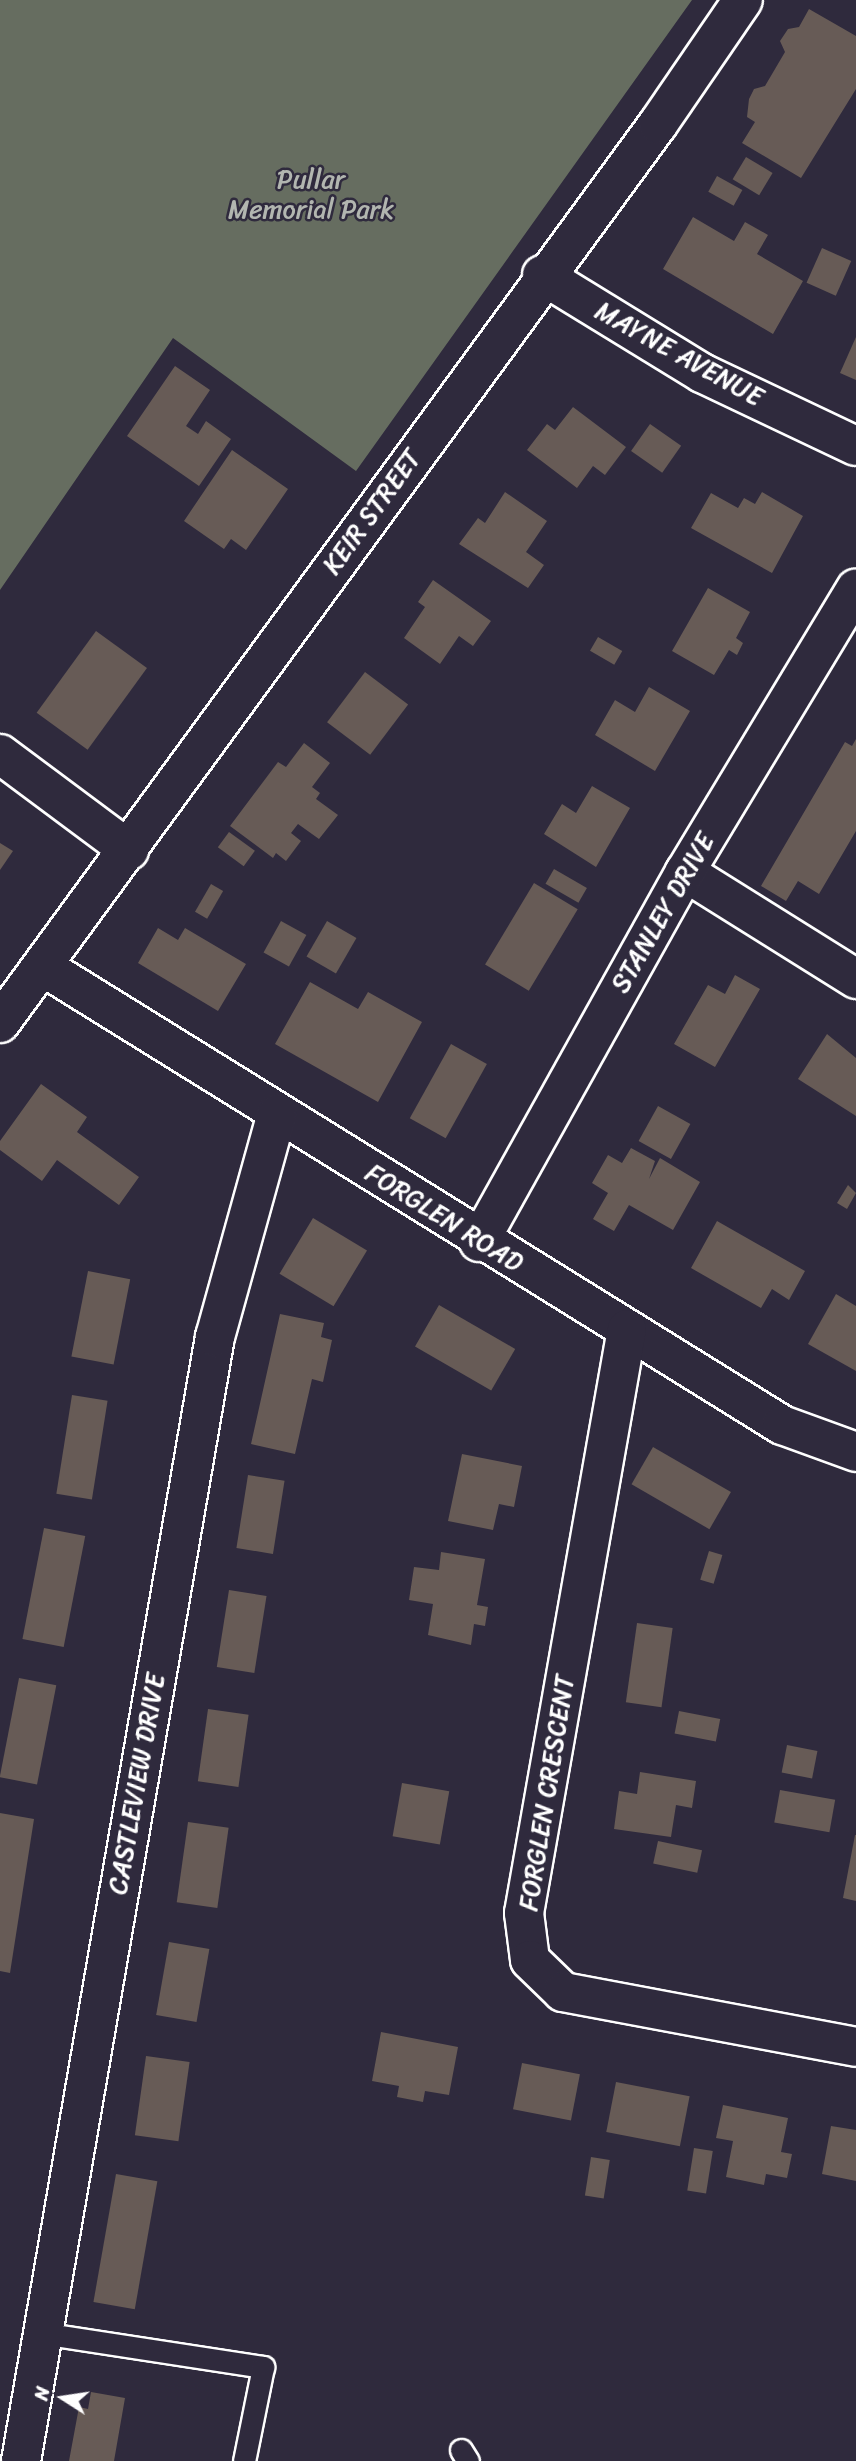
<!DOCTYPE html>
<style>
body{margin:0}
#map{position:relative;width:856px;height:2461px;overflow:hidden;background:#2f2a3d;font-family:Sriracha,sans-serif}
div>[style]{position:absolute}
[style*='--x']{left:calc(var(--x)*1px);top:calc(var(--y)*1px);width:calc(var(--w)*1px);rotate:calc(var(--a)*1deg)}
.green>*{inset:0;background:#666d60}
.building>*{inset:0;background:#675b56;transform-origin:0 0}
.roads{filter:drop-shadow(2px 0 #fff) drop-shadow(-2px 0 #fff) drop-shadow(0 2px #fff) drop-shadow(0 -2px #fff)}
.lane>*{height:21px;margin:-10.5px;padding:0 10.5px;transform-origin:10.5px;border-radius:10.5px;background:#2f2a3d}
.street>*{height:38px;margin:-19px;padding:0 19px;transform-origin:19px;border-radius:19px;background:#2f2a3d}
span{translate:-50% -50%;white-space:nowrap;text-align:center;line-height:1.15;-webkit-text-stroke:5px #2f2a3d;paint-order:stroke}
.park-label{font-size:26px;color:#b2b6b0}
.street-label{font-size:26px;color:#fff}
.north{position:absolute;left:28px;top:2363px;width:70px;height:70px;-webkit-text-stroke:5px #2f2a3d;paint-order:stroke;rotate:282deg;font-size:19px;font-weight:700;line-height:28px;text-align:center;color:#fff}
.north::after{content:'';display:block;margin:auto;width:24px;height:32px;background:#fff;clip-path:polygon(50% 0,100% 100%,50% 72%,0 100%)}
</style>
<div id="map">
<div class="green">
<i style="clip-path:polygon(0 0,692px 0,356px 471px,173px 338px,0 590px)"></i>
</div>
<div class="building">
<i style="clip-path:polygon(809px 9px,856px 36px,856px 89px,801px 178px,742px 143px,755px 122px,747px 117px,749px 99px,754px 89px,765px 86px,785px 52px,780px 41px,788px 29px,799px 27px)"></i>
<i style="left:746px;top:157px;width:31px;height:26px;rotate:31deg"></i>
<i style="left:717px;top:176px;width:29px;height:18px;rotate:29deg"></i>
<i style="clip-path:polygon(693px 217px,734px 241px,745px 222px,768px 235px,757px 254px,803px 281px,773px 334px,663px 269px)"></i>
<i style="left:822px;top:248px;width:32px;height:38px;rotate:24deg"></i>
<i style="clip-path:polygon(856px 337px,856px 380px,840px 373px)"></i>
<i style="clip-path:polygon(175px 366px,210px 390px,186px 426px,198px 434px,206px 421px,231px 439px,199px 486px,127px 436px)"></i>
<i style="clip-path:polygon(573px 407px,626px 447px,605px 475px,593px 466px,577px 488px,527px 450px,547px 424px,555px 430px)"></i>
<i style="left:650px;top:424px;width:38px;height:33px;rotate:35deg"></i>
<i style="clip-path:polygon(232px 450px,288px 489px,246px 550px,231px 539px,224px 549px,184px 521px)"></i>
<i style="clip-path:polygon(505px 492px,547px 521px,526px 552px,544px 565px,528px 588px,459px 544px,478px 518px,485px 523px)"></i>
<i style="clip-path:polygon(762px 492px,803px 516px,772px 573px,691px 528px,711px 493px,738px 508px,744px 498px,755px 504px)"></i>
<i style="clip-path:polygon(433px 580px,491px 621px,473px 646px,459px 636px,440px 664px,404px 638px,425px 607px,418px 602px)"></i>
<i style="clip-path:polygon(708px 588px,750px 612px,736px 638px,743px 643px,737px 655px,729px 650px,714px 675px,672px 651px)"></i>
<i style="left:96px;top:631px;width:63px;height:101px;rotate:36deg"></i>
<i style="left:598px;top:637px;width:28px;height:16px;rotate:30deg"></i>
<i style="left:365px;top:672px;width:54px;height:63px;rotate:37deg"></i>
<i style="clip-path:polygon(649px 687px,690px 711px,655px 771px,595px 735px,615px 700px,635px 712px)"></i>
<i style="clip-path:polygon(856px 739px,856px 831px,819px 894px,798px 881px,786px 901px,761px 886px,845px 742px,852px 746px)"></i>
<i style="clip-path:polygon(304px 743px,330px 763px,312px 787px,320px 793px,316px 799px,338px 815px,319px 839px,298px 824px,291px 833px,301px 841px,286px 861px,276px 853px,273px 858px,230px 826px,278px 762px,286px 767px)"></i>
<i style="clip-path:polygon(592px 786px,630px 808px,596px 867px,544px 834px,562px 804px,576px 813px)"></i>
<i style="left:229px;top:832px;width:32px;height:19px;rotate:36deg"></i>
<i style="clip-path:polygon(0 843px,13px 851px,0 870px)"></i>
<i style="left:554px;top:869px;width:38px;height:17px;rotate:30deg"></i>
<i style="left:534px;top:883px;width:51px;height:95px;rotate:31deg"></i>
<i style="left:211px;top:884px;width:14px;height:32px;rotate:30deg"></i>
<i style="left:281px;top:921px;width:29px;height:36px;rotate:29deg"></i>
<i style="left:327px;top:921px;width:34px;height:41px;rotate:30deg"></i>
<i style="clip-path:polygon(158px 928px,178px 940px,185px 928px,246px 964px,218px 1011px,138px 963px)"></i>
<i style="clip-path:polygon(735px 975px,760px 989px,715px 1067px,674px 1044px,708px 985px,725px 994px)"></i>
<i style="clip-path:polygon(310px 982px,358px 1009px,368px 992px,422px 1022px,378px 1102px,275px 1044px)"></i>
<i style="clip-path:polygon(827px 1034px,856px 1058px,856px 1116px,798px 1079px)"></i>
<i style="left:451px;top:1044px;width:41px;height:85px;rotate:29deg"></i>
<i style="clip-path:polygon(41px 1084px,87px 1117px,77px 1132px,139px 1177px,119px 1205px,57px 1160px,42px 1181px,0 1150px,0 1141px)"></i>
<i style="left:658px;top:1106px;width:37px;height:40px;rotate:29deg"></i>
<i style="clip-path:polygon(631px 1148px,655px 1161px,649px 1179px,660px 1158px,700px 1182px,673px 1230px,629px 1205px,614px 1231px,593px 1219px,608px 1193px,592px 1183px,608px 1155px,622px 1163px)"></i>
<i style="clip-path:polygon(848px 1185px,856px 1193px,847px 1209px,837px 1203px)"></i>
<i style="left:313px;top:1218px;width:63px;height:65px;rotate:31deg"></i>
<i style="clip-path:polygon(717px 1221px,805px 1271px,789px 1300px,772px 1289px,761px 1308px,691px 1268px)"></i>
<i style="left:88px;top:1271px;width:43px;height:87px;rotate:11deg"></i>
<i style="clip-path:polygon(836px 1294px,856px 1306px,856px 1371px,808px 1344px)"></i>
<i style="left:439px;top:1305px;width:88px;height:48px;rotate:30deg"></i>
<i style="clip-path:polygon(280px 1314px,324px 1323px,321px 1337px,332px 1340px,323px 1382px,312px 1379px,295px 1454px,251px 1444px)"></i>
<i style="left:72px;top:1395px;width:36px;height:100px;rotate:9deg"></i>
<i style="left:653px;top:1447px;width:90px;height:43px;rotate:30deg"></i>
<i style="clip-path:polygon(462px 1454px,522px 1466px,514px 1507px,499px 1504px,493px 1530px,448px 1521px)"></i>
<i style="left:248px;top:1475px;width:37px;height:74px;rotate:9deg"></i>
<i style="left:44px;top:1528px;width:42px;height:113px;rotate:11deg"></i>
<i style="left:709px;top:1551px;width:14px;height:30px;rotate:17deg"></i>
<i style="clip-path:polygon(441px 1552px,485px 1559px,477px 1605px,488px 1607px,485px 1626px,474px 1624px,471px 1645px,428px 1635px,433px 1604px,409px 1600px,414px 1567px,439px 1570px)"></i>
<i style="left:229px;top:1590px;width:38px;height:78px;rotate:9deg"></i>
<i style="left:637px;top:1623px;width:36px;height:80px;rotate:8deg"></i>
<i style="left:19px;top:1678px;width:38px;height:101px;rotate:11deg"></i>
<i style="left:208px;top:1709px;width:41px;height:73px;rotate:8deg"></i>
<i style="left:679px;top:1711px;width:42px;height:23px;rotate:11deg"></i>
<i style="left:787px;top:1745px;width:31px;height:28px;rotate:11deg"></i>
<i style="clip-path:polygon(640px 1772px,696px 1781px,692px 1808px,676px 1805px,671px 1837px,614px 1829px,619px 1791px,637px 1794px)"></i>
<i style="left:402px;top:1783px;width:48px;height:54px;rotate:10deg"></i>
<i style="left:780px;top:1790px;width:56px;height:33px;rotate:10deg"></i>
<i style="clip-path:polygon(0 1813px,34px 1819px,10px 1973px,0 1971px)"></i>
<i style="left:188px;top:1822px;width:41px;height:81px;rotate:8deg"></i>
<i style="clip-path:polygon(855px 1835px,856px 1835px,856px 1901px,843px 1898px)"></i>
<i style="left:658px;top:1841px;width:45px;height:23px;rotate:12deg"></i>
<i style="left:169px;top:1942px;width:41px;height:74px;rotate:10deg"></i>
<i style="clip-path:polygon(381px 2032px,458px 2047px,449px 2095px,425px 2091px,423px 2102px,397px 2097px,399px 2086px,372px 2081px)"></i>
<i style="left:146px;top:2056px;width:44px;height:80px;rotate:8deg"></i>
<i style="left:522px;top:2063px;width:59px;height:47px;rotate:11deg"></i>
<i style="left:616px;top:2082px;width:75px;height:51px;rotate:11deg"></i>
<i style="clip-path:polygon(723px 2105px,788px 2118px,781px 2152px,792px 2154px,787px 2178px,766px 2174px,764px 2185px,726px 2177px,733px 2141px,716px 2138px)"></i>
<i style="clip-path:polygon(831px 2126px,856px 2130px,856px 2181px,822px 2174px)"></i>
<i style="left:694px;top:2148px;width:19px;height:43px;rotate:9deg"></i>
<i style="left:591px;top:2157px;width:19px;height:39px;rotate:9deg"></i>
<i style="left:116px;top:2174px;width:42px;height:130px;rotate:10deg"></i>
<i style="clip-path:polygon(91px 2392px,125px 2398px,114px 2461px,69px 2461px,79px 2407px,88px 2409px)"></i>
</div>
<div class="roads">
<div class="lane">
<i style="--x:41;--y:2333;--w:225;--a:8.7"></i>
<i style="--x:263;--y:2367;--w:96;--a:101.4"></i>
<i style="--x:461;--y:2450;--w:13;--a:58"></i>
</div>
<div class="street">
<i style="--x:542;--y:275;--w:188;--a:31.5"></i>
<i style="--x:702;--y:373;--w:170;--a:25.4"></i>
<i style="--x:0;--y:754;--w:161;--a:36.7"></i>
<i style="--x:685;--y:872;--w:202;--a:32"></i>
<i style="--x:42;--y:966;--w:871;--a:31.81"></i>
<i style="--x:782;--y:1425;--w:79;--a:20"></i>
<i style="--x:0;--y:1023;--w:1114;--a:-53.8"></i>
<i style="--x:658;--y:124;--w:150;--a:-55.6"></i>
<i style="--x:479;--y:1242;--w:423;--a:-60.9"></i>
<i style="--x:685;--y:872;--w:331;--a:-58.9"></i>
<i style="--x:627;--y:1329;--w:593;--a:100"></i>
<i style="--x:524;--y:1913;--w:47;--a:82.7"></i>
<i style="--x:530;--y:1960;--w:46;--a:44.1"></i>
<i style="--x:563;--y:1992;--w:298;--a:10.6"></i>
<i style="--x:21;--y:2461;--w:1141;--a:-80.21"></i>
<i style="--x:215;--y:1337;--w:232;--a:-74.5"></i>
</div>
</div>
<div class="park-label">
<span style="left:311px;top:195px">Pullar<br>Memorial Park</span>
</div>
<div class="street-label">
<span style="left:679px;top:354px;rotate:29deg">MAYNE AVENUE</span>
<span style="left:372px;top:512px;rotate:-54deg">KEIR STREET</span>
<span style="left:663px;top:913px;rotate:-60deg">STANLEY DRIVE</span>
<span style="left:444px;top:1218px;rotate:32deg">FORGLEN ROAD</span>
<span style="left:137px;top:1784px;rotate:-80deg">CASTLEVIEW DRIVE</span>
<span style="left:547px;top:1793px;rotate:-81deg">FORGLEN CRESCENT</span>
</div>
<div class="north">N</div>
</div>
